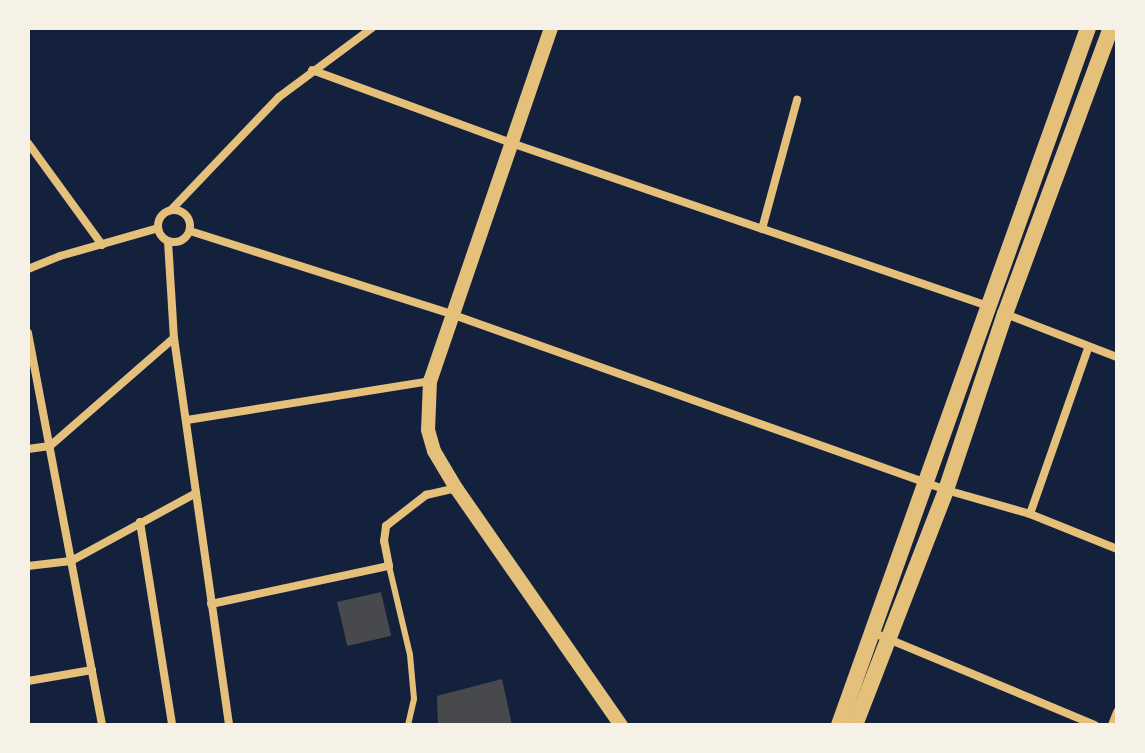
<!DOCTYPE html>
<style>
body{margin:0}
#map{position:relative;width:1145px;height:753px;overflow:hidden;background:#14213d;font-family:Arial,sans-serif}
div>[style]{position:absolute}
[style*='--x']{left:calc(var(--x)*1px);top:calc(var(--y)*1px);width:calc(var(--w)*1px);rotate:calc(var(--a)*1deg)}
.building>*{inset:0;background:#48494c;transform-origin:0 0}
.service>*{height:6px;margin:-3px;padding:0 3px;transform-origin:3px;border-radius:3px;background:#e5c07b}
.minor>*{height:8px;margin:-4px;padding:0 4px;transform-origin:4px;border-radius:4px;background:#e5c07b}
.minor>.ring{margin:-4px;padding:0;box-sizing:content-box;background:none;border:8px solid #e5c07b;border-radius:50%}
.tertiary>*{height:14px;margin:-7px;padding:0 7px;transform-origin:7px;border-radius:7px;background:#e5c07b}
.secondary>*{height:16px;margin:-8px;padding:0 8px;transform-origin:8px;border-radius:8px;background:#e5c07b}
span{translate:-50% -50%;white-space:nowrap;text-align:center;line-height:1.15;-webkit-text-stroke:8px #f6f1e7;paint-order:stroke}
.frame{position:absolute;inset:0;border:30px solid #f6f1e7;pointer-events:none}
</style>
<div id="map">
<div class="building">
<i style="left:381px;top:592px;width:45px;height:45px;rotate:77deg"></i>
<i style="clip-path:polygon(502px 679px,512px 725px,438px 725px,437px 696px)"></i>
</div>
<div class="service">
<i style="--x:389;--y:566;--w:91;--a:76.7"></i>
<i style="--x:410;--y:655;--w:44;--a:84.8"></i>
<i style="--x:414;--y:699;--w:27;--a:103"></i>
</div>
<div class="minor">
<i style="--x:312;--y:70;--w:215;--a:20.1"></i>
<i style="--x:514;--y:144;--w:504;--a:18.87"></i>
<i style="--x:28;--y:143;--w:126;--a:54"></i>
<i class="ring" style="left:158px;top:210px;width:24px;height:24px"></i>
<i style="--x:171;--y:210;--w:156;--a:-46.3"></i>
<i style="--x:279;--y:97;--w:116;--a:-36.6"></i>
<i style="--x:762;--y:229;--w:134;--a:-74.8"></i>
<i style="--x:190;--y:231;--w:274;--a:17.6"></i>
<i style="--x:451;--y:314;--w:525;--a:19.57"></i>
<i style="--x:946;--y:490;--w:87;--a:15.9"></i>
<i style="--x:1030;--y:514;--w:94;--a:21.9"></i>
<i style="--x:168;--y:241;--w:97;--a:86.5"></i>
<i style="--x:174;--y:338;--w:391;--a:81.9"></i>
<i style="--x:28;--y:269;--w:35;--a:-22"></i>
<i style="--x:60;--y:256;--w:102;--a:-15.9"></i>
<i style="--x:1003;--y:313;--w:122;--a:21.1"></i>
<i style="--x:28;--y:333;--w:399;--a:79.3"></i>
<i style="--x:187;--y:420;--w:246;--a:-9.1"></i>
<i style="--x:28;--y:449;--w:22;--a:-8"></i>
<i style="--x:50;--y:446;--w:164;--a:-41.1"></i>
<i style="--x:1030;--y:514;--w:176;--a:-70.7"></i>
<i style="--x:140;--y:522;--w:206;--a:81"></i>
<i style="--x:28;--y:566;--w:43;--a:-6.6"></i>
<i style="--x:71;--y:561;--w:142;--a:-28.5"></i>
<i style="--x:211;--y:604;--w:182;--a:-12.1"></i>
<i style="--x:389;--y:566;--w:25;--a:-101"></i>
<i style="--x:384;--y:541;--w:15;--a:-82"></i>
<i style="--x:386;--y:526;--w:51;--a:-37.8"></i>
<i style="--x:426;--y:495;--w:31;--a:-13"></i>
<i style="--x:874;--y:633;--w:239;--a:22.6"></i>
<i style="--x:28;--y:681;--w:65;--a:-9.8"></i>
<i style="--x:1112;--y:725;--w:14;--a:-69"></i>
</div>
<div class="tertiary">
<i style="--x:551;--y:28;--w:373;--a:108.9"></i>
<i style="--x:430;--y:381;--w:49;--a:92.3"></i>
<i style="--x:428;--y:430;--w:22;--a:74"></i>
<i style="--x:434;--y:451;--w:43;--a:59.3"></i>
<i style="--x:456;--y:488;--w:289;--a:55.2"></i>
</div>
<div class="secondary">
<i style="--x:839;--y:725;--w:740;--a:-70.34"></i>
<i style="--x:855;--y:725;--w:252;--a:-68.8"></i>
<i style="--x:946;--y:490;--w:186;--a:-71.5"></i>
<i style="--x:1005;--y:314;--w:305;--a:-69.7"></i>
</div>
<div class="frame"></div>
</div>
